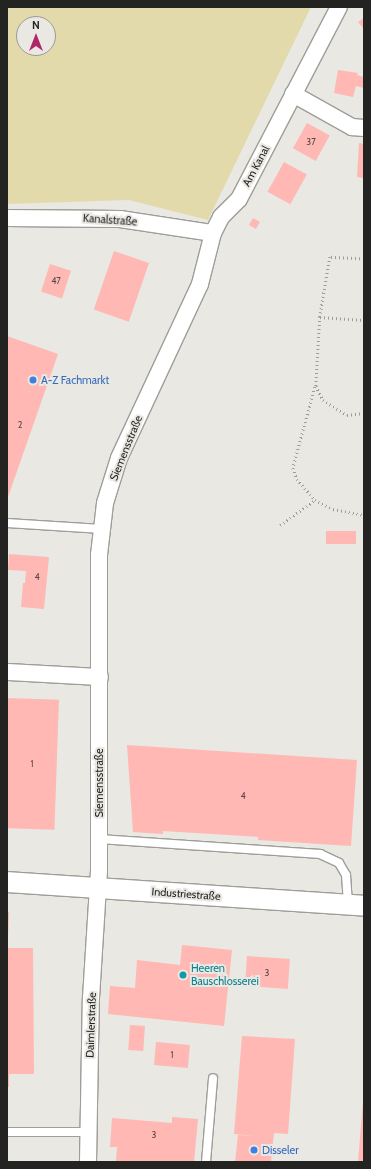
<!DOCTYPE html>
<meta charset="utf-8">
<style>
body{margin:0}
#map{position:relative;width:371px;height:1169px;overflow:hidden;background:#e9e8e3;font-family:Cabin,sans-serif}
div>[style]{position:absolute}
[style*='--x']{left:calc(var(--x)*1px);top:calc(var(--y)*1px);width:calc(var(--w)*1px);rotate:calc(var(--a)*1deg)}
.green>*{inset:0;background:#e3daac}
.building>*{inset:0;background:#ffb8b3;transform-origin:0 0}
.path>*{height:2.5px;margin-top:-1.25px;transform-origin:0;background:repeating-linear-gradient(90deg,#9c9c98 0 1px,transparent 0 4px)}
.roads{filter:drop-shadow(1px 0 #9e9d98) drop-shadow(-1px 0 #9e9d98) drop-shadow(0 1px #9e9d98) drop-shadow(0 -1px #9e9d98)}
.service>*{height:8px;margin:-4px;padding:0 4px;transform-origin:4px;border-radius:4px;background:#fff}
.minor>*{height:16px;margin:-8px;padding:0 8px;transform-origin:8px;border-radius:8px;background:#fff}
.tertiary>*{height:20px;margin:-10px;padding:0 10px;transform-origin:10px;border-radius:10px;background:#fff}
.dots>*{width:11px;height:11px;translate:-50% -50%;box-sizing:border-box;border:2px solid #e9e8e3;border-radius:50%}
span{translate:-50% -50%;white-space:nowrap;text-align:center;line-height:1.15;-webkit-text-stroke:4px #e9e8e3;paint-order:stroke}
.number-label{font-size:9px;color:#5a4846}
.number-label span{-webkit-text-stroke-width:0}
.street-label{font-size:11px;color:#232321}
.shop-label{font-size:11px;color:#366cbe}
.left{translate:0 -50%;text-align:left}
.culture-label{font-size:11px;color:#0d838f}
.frame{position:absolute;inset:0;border:8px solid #232321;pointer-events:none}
.north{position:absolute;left:16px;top:16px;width:40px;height:40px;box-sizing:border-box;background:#e9e8e3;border:1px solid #9a9995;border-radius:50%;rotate:0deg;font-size:11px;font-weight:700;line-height:16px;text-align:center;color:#232321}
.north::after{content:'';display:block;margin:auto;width:14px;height:18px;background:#af2769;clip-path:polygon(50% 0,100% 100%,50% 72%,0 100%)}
</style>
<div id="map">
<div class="green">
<i style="clip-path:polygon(evenodd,7px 7px,311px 7px,208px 220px,129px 200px,7px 204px,7px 7px,24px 24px,48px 24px,48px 48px,24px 48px,24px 24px)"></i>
</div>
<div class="building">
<i style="clip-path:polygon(364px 18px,364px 29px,358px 22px)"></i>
<i style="clip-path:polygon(338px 70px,358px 73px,357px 75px,364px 77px,364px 88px,356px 86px,353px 97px,334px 93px)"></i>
<i style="left:307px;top:123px;width:26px;height:29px;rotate:29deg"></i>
<i style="clip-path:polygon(359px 143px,364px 144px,364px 178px,357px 177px)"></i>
<i style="left:284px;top:162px;width:26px;height:34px;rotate:29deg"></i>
<i style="left:253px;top:218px;width:8px;height:8px;rotate:30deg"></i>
<i style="left:114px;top:251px;width:37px;height:62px;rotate:19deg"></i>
<i style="left:50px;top:264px;width:22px;height:29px;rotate:18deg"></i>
<i style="clip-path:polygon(7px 336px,58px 354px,8px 497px,7px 497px)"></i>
<i style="left:356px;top:531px;width:13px;height:30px;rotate:90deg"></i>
<i style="clip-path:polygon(9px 554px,49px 557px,44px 609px,21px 607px,23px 583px,25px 583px,26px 571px,8px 570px)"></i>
<i style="left:7px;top:698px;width:52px;height:130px;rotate:2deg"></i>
<i style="clip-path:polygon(127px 745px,357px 760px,351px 846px,258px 840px,258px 837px,163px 831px,163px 834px,133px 832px)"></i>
<i style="clip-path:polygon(7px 912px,9px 912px,8px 940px,7px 940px)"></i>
<i style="clip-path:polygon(182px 945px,232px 950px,224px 1026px,108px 1014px,110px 986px,135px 988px,137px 960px,180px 965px)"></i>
<i style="clip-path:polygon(7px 948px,33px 948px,34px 1074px,9px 1074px,9px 1087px,7px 1087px)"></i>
<i style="left:247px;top:956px;width:43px;height:30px;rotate:4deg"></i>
<i style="left:130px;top:1025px;width:15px;height:25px;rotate:4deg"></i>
<i style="clip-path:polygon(242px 1036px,295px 1039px,288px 1134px,274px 1133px,271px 1162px,235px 1162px,238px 1135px,255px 1136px,234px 1134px)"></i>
<i style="left:156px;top:1042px;width:34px;height:23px;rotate:5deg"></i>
<i style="clip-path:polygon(363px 1102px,364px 1162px,358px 1162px)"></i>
<i style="clip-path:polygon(172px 1117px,198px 1119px,194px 1162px,116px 1162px,117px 1147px,110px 1147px,112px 1118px,172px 1123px)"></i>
</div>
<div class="path">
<i style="--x:364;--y:259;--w:34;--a:-177"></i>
<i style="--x:330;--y:257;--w:61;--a:99.5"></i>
<i style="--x:320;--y:317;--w:69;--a:93.3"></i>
<i style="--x:316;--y:386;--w:16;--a:63"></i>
<i style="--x:323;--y:400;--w:28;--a:32"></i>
<i style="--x:347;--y:415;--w:17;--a:-7"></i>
<i style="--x:320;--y:317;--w:44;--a:3.9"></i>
<i style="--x:315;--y:387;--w:84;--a:105.2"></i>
<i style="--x:293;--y:468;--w:12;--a:70"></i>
<i style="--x:297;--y:479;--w:28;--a:49"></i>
<i style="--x:315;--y:500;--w:20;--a:27"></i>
<i style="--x:333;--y:509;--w:32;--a:11"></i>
<i style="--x:280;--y:525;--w:43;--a:-35.5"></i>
</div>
<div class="roads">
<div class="service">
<i style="--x:7;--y:523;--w:95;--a:3.6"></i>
<i style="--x:99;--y:839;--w:222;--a:3.9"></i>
<i style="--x:320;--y:854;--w:21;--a:25"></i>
<i style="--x:339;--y:863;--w:14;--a:60"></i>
<i style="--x:346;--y:875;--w:30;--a:86"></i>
<i style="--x:7;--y:1132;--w:81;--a:0"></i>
<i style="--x:206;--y:1162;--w:84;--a:-85.2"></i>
</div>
<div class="minor">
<i style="--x:293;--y:94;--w:68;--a:29.2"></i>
<i style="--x:352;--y:127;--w:12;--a:5"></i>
<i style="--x:7;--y:218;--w:113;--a:0.5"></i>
<i style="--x:120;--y:219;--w:94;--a:8.6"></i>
<i style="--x:7;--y:672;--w:93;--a:3.1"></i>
<i style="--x:88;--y:1162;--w:164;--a:-89"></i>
<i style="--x:91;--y:998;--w:127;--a:-86.4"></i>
<i style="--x:99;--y:871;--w:316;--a:-90"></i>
<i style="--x:99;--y:555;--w:52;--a:-83.4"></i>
<i style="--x:105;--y:503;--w:47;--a:-72.7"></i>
<i style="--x:119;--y:458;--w:192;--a:-65"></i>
<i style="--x:200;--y:284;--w:53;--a:-75.7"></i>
<i style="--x:213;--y:233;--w:18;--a:-63"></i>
<i style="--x:221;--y:217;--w:25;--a:-45"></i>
<i style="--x:239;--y:199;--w:216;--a:-62.5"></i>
</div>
<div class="tertiary">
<i style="--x:7;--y:882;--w:358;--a:3.8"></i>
</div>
</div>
<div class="dots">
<i style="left:33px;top:380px;background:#3f7fe0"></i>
<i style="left:183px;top:975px;background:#0f9aa8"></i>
<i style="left:254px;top:1150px;background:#3f7fe0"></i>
</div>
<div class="number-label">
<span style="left:311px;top:142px">37</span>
<span style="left:56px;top:281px">47</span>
<span style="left:20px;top:425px">2</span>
<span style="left:37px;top:577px">4</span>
<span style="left:32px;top:764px">1</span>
<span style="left:243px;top:796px">4</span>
<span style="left:267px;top:973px">3</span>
<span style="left:172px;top:1055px">1</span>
<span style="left:154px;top:1135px">3</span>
</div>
<div class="street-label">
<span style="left:256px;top:166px;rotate:-62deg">Am Kanal</span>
<span style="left:110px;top:220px;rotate:4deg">Kanalstraße</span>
<span style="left:126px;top:448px;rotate:-68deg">Siemensstraße</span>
<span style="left:99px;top:783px;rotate:-90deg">Siemensstraße</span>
<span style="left:186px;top:894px;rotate:4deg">Industriestraße</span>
<span style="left:91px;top:1025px;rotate:-88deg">Daimlerstraße</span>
</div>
<div class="shop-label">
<span class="left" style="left:41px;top:380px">A-Z Fachmarkt</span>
<span class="left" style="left:262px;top:1150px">Disseler</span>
</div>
<div class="culture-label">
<span class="left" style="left:191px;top:975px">Heeren<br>Bauschlosserei</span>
</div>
<div class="frame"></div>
<div class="north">N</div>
</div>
